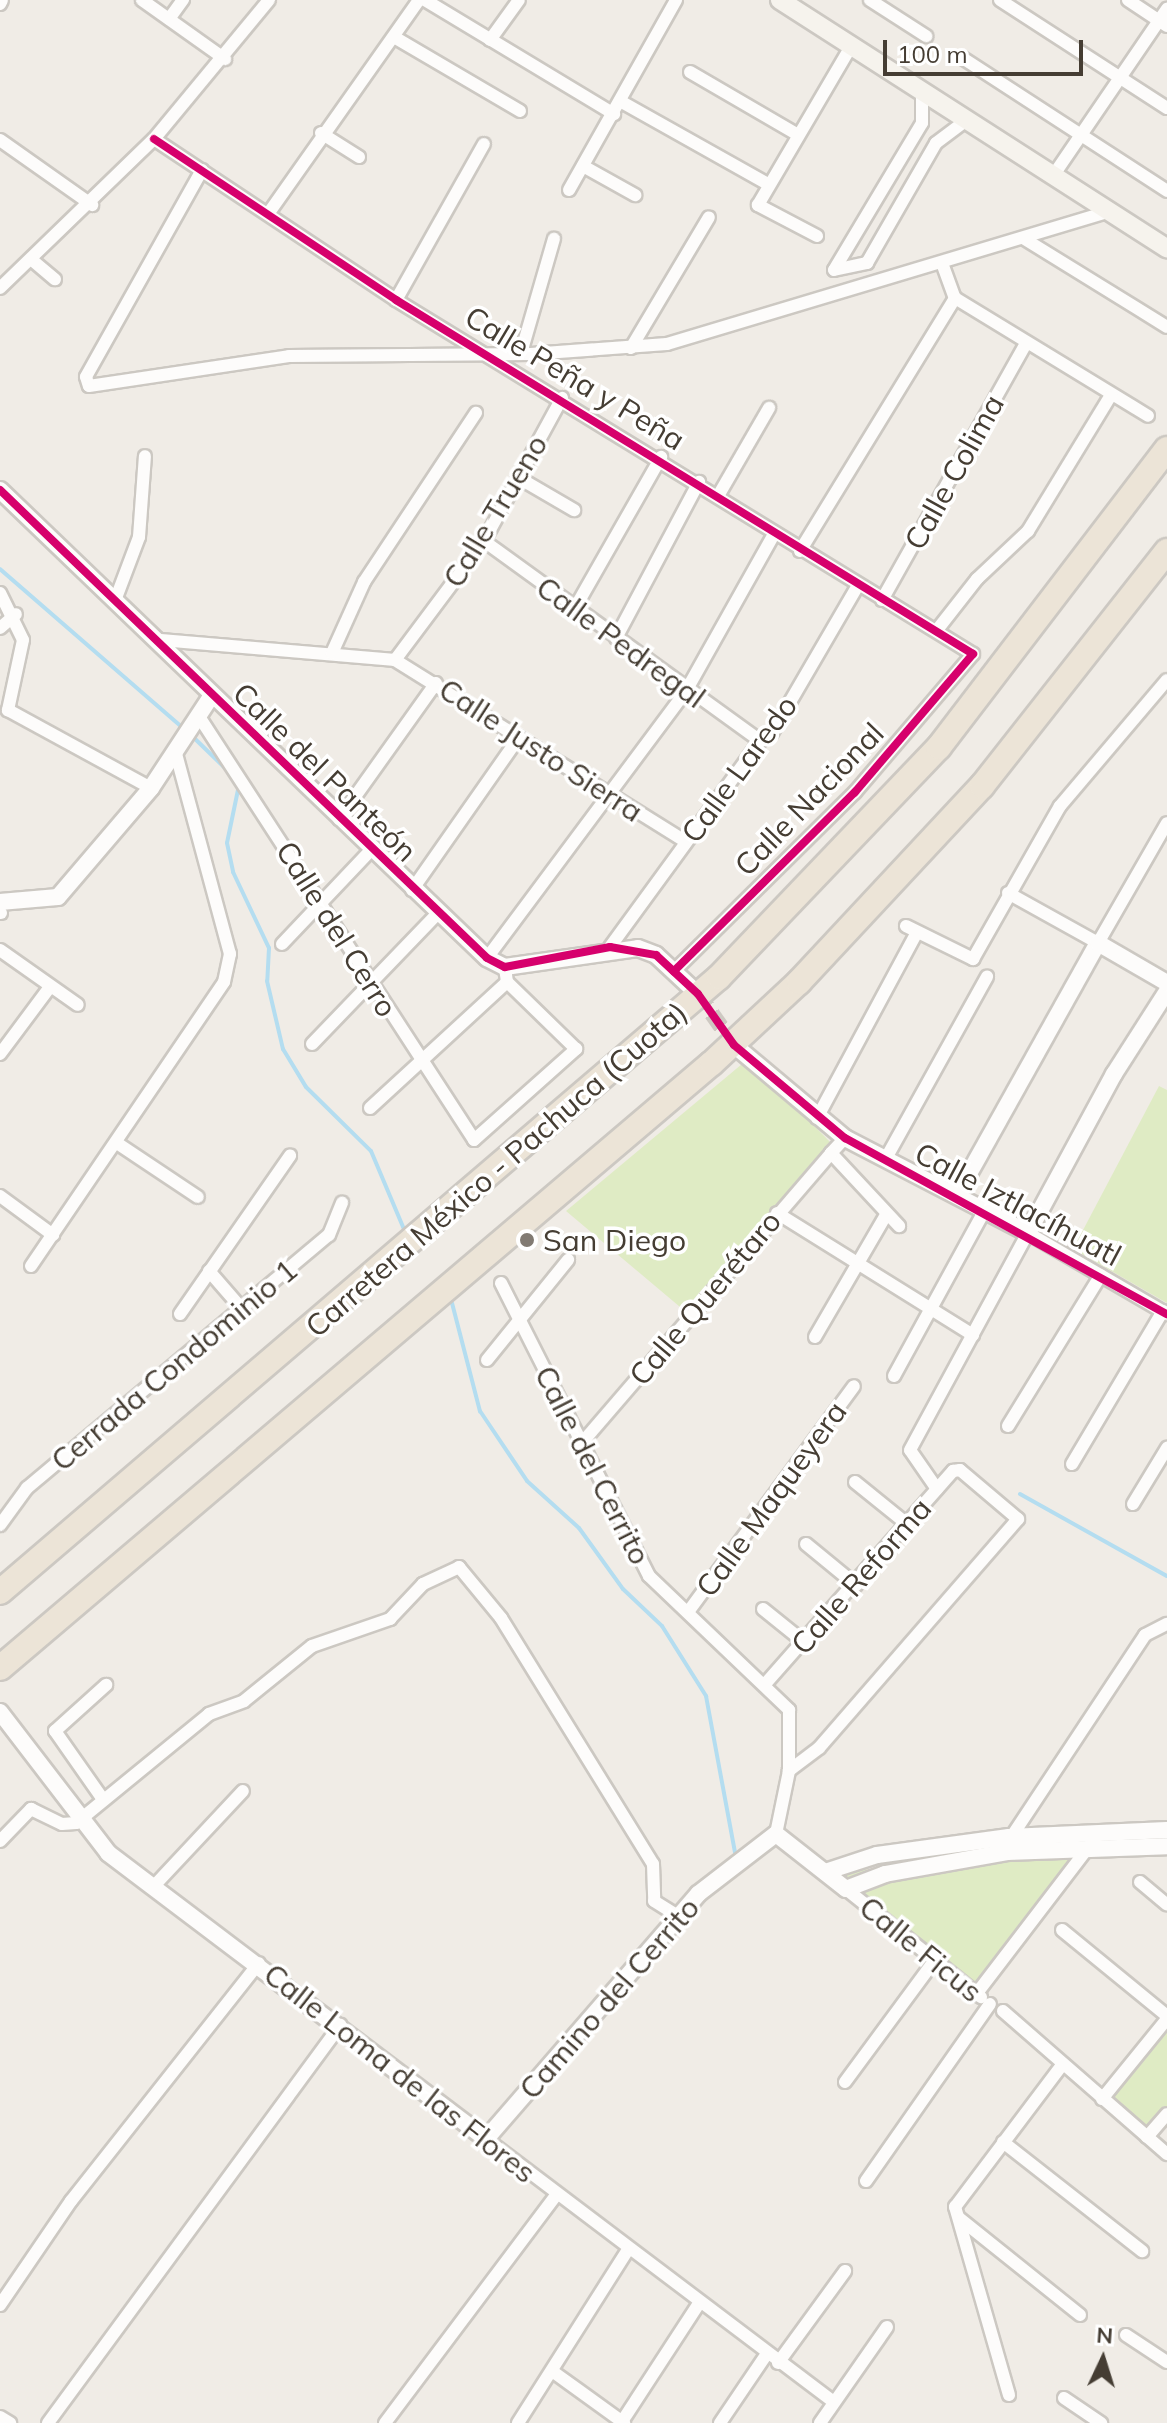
<!DOCTYPE html>
<meta charset="utf-8">
<style>
body{margin:0}
#map{position:relative;width:1167px;height:2423px;overflow:hidden;background:#f0ece6;font-family:Mulish,sans-serif}
div>[style]{position:absolute}
[style*='--x']{left:calc(var(--x)*1px);top:calc(var(--y)*1px);width:calc(var(--w)*1px);rotate:calc(var(--a)*1deg)}
.green>*{inset:0;background:#dfebc4}
.stream>*{height:4px;margin:-2px;padding:0 2px;transform-origin:2px;border-radius:2px;background:#b4ddf0}
.tertiary-tunnel>*{height:16px;margin-top:-8px;transform-origin:0;background:repeating-linear-gradient(90deg,#cec9c2 0 16px,transparent 0 24px)}
.roads{filter:drop-shadow(2px 0 #ccc8c2) drop-shadow(-2px 0 #ccc8c2) drop-shadow(0 2px #ccc8c2) drop-shadow(0 -2px #ccc8c2)}
.minor>*{height:12px;margin:-6px;padding:0 6px;transform-origin:6px;border-radius:6px;background:#fdfcfb}
.tertiary>*{height:16px;margin:-8px;padding:0 8px;transform-origin:8px;border-radius:8px;background:#fdfcfb}
.secondary>*{height:18px;margin:-9px;padding:0 9px;transform-origin:9px;border-radius:9px;background:#f6f3ed}
.motorway>*{height:24px;margin:-12px;padding:0 12px;transform-origin:12px;border-radius:12px;background:#ece4d7}
.cycleway>*{height:8px;margin:-4px;padding:0 4px;transform-origin:4px;border-radius:4px;background:#d6006c}
.dots>*{width:22px;height:22px;translate:-50% -50%;box-sizing:border-box;border:4px solid #fff;border-radius:50%}
span{translate:-50% -50%;white-space:nowrap;text-align:center;line-height:1.15;-webkit-text-stroke:7px #fff;paint-order:stroke}
.street-label{font-size:30px;color:#453d33}
.poi-label{font-size:30px;color:#453d33}
.left{translate:0 -50%;text-align:left}
.north{position:absolute;left:1063px;top:2319px;width:80px;height:80px;-webkit-text-stroke:6px #fff;paint-order:stroke;rotate:4deg;font-size:22px;font-weight:700;line-height:32px;text-align:center;color:#453d33}
.north::after{content:'';display:block;margin:auto;width:28px;height:36px;background:#453d33;clip-path:polygon(50% 0,100% 100%,50% 72%,0 100%)}
.scale{position:absolute;left:883px;top:40px;width:200px;height:36px;box-sizing:border-box;border:4px solid #453d33;border-top:0;padding-left:10px;font-size:24px;line-height:28px;white-space:nowrap;color:#453d33;-webkit-text-stroke:6px #fff;paint-order:stroke}
</style>
<div id="map">
<div class="green">
<i style="clip-path:polygon(748px 1059px,835px 1147px,686px 1312px,566px 1211px)"></i>
<i style="clip-path:polygon(1159px 1086px,1167px 1090px,1167px 1303px,1073px 1249px)"></i>
<i style="clip-path:polygon(1091px 1846px,980px 1988px,818px 1866px,874px 1870px)"></i>
<i style="clip-path:polygon(1167px 2020px,1167px 2113px,1150px 2133px,1106px 2095px)"></i>
</div>
<div class="stream">
<i style="--x:0;--y:569;--w:242;--a:41"></i>
<i style="--x:190;--y:734;--w:52;--a:44.2"></i>
<i style="--x:239;--y:785;--w:59;--a:101.7"></i>
<i style="--x:227;--y:843;--w:30;--a:78"></i>
<i style="--x:233;--y:872;--w:84;--a:64.7"></i>
<i style="--x:269;--y:948;--w:33;--a:93"></i>
<i style="--x:267;--y:981;--w:70;--a:76.8"></i>
<i style="--x:283;--y:1049;--w:44;--a:58.8"></i>
<i style="--x:306;--y:1087;--w:91;--a:44.6"></i>
<i style="--x:371;--y:1151;--w:90;--a:67.1"></i>
<i style="--x:452;--y:1303;--w:112;--a:75.5"></i>
<i style="--x:480;--y:1411;--w:84;--a:56.1"></i>
<i style="--x:527;--y:1481;--w:70;--a:42.1"></i>
<i style="--x:579;--y:1528;--w:75;--a:54.2"></i>
<i style="--x:623;--y:1589;--w:54;--a:43.5"></i>
<i style="--x:662;--y:1626;--w:83;--a:57.8"></i>
<i style="--x:706;--y:1696;--w:165;--a:79.5"></i>
<i style="--x:1020;--y:1494;--w:168;--a:29.2"></i>
</div>
<div class="tertiary-tunnel">
<i style="--x:698;--y:994;--w:62;--a:54.8"></i>
</div>
<div class="roads">
<div class="minor">
<i style="--x:142;--y:0;--w:102;--a:35.4"></i>
<i style="--x:425;--y:0;--w:221;--a:31.1"></i>
<i style="--x:870;--y:0;--w:67;--a:32.7"></i>
<i style="--x:1000;--y:0;--w:199;--a:32.9"></i>
<i style="--x:1128;--y:0;--w:47;--a:33.7"></i>
<i style="--x:0;--y:4;--w:4;--a:-63"></i>
<i style="--x:169;--y:19;--w:24;--a:-54"></i>
<i style="--x:394;--y:37;--w:146;--a:30.4"></i>
<i style="--x:490;--y:40;--w:49;--a:-54.1"></i>
<i style="--x:961;--y:57;--w:246;--a:33"></i>
<i style="--x:690;--y:72;--w:121;--a:30.2"></i>
<i style="--x:922;--y:90;--w:33;--a:90"></i>
<i style="--x:922;--y:123;--w:171;--a:120.9"></i>
<i style="--x:834;--y:270;--w:34;--a:-12"></i>
<i style="--x:867;--y:263;--w:138;--a:-60.1"></i>
<i style="--x:936;--y:143;--w:40;--a:-37"></i>
<i style="--x:620;--y:101;--w:170;--a:29.3"></i>
<i style="--x:321;--y:133;--w:45;--a:32.3"></i>
<i style="--x:154;--y:139;--w:291;--a:33.6"></i>
<i style="--x:396;--y:300;--w:677;--a:31.53"></i>
<i style="--x:973;--y:654;--w:182;--a:130.5"></i>
<i style="--x:855;--y:792;--w:255;--a:135.3"></i>
<i style="--x:0;--y:140;--w:113;--a:35.2"></i>
<i style="--x:583;--y:166;--w:60;--a:29.1"></i>
<i style="--x:202;--y:170;--w:237;--a:119.3"></i>
<i style="--x:86;--y:377;--w:9;--a:72"></i>
<i style="--x:89;--y:386;--w:202;--a:-8.5"></i>
<i style="--x:289;--y:356;--w:242;--a:-0.5"></i>
<i style="--x:531;--y:354;--w:136;--a:-4.2"></i>
<i style="--x:667;--y:344;--w:463;--a:-16.7"></i>
<i style="--x:1055;--y:173;--w:199;--a:-55.7"></i>
<i style="--x:569;--y:190;--w:218;--a:-60.6"></i>
<i style="--x:268;--y:214;--w:262;--a:-54.8"></i>
<i style="--x:817;--y:236;--w:67;--a:-152.3"></i>
<i style="--x:758;--y:205;--w:186;--a:-59.6"></i>
<i style="--x:1023;--y:238;--w:169;--a:31.7"></i>
<i style="--x:32;--y:260;--w:30;--a:40"></i>
<i style="--x:942;--y:263;--w:37;--a:70"></i>
<i style="--x:955;--y:298;--w:226;--a:31.4"></i>
<i style="--x:0;--y:288;--w:214;--a:-44.1"></i>
<i style="--x:154;--y:139;--w:180;--a:-50.4"></i>
<i style="--x:396;--y:300;--w:179;--a:-60.6"></i>
<i style="--x:631;--y:348;--w:152;--a:-59.2"></i>
<i style="--x:521;--y:353;--w:119;--a:-73.9"></i>
<i style="--x:519;--y:478;--w:64;--a:30.2"></i>
<i style="--x:718;--y:496;--w:102;--a:-59.9"></i>
<i style="--x:484;--y:541;--w:341;--a:35.9"></i>
<i style="--x:800;--y:551;--w:297;--a:-58.5"></i>
<i style="--x:0;--y:593;--w:52;--a:63.9"></i>
<i style="--x:23;--y:640;--w:72;--a:102.1"></i>
<i style="--x:8;--y:710;--w:163;--a:28.6"></i>
<i style="--x:116;--y:598;--w:65;--a:-69.3"></i>
<i style="--x:139;--y:537;--w:81;--a:-85.8"></i>
<i style="--x:882;--y:600;--w:295;--a:-60.7"></i>
<i style="--x:575;--y:608;--w:174;--a:-60.3"></i>
<i style="--x:0;--y:628;--w:21;--a:-41"></i>
<i style="--x:937;--y:630;--w:65;--a:-51.9"></i>
<i style="--x:977;--y:579;--w:70;--a:-43.3"></i>
<i style="--x:1028;--y:531;--w:159;--a:-58.6"></i>
<i style="--x:616;--y:638;--w:177;--a:-62"></i>
<i style="--x:161;--y:640;--w:235;--a:4.9"></i>
<i style="--x:395;--y:660;--w:343;--a:32"></i>
<i style="--x:332;--y:653;--w:78;--a:-65.7"></i>
<i style="--x:364;--y:582;--w:203;--a:-56.5"></i>
<i style="--x:395;--y:660;--w:149;--a:-53.2"></i>
<i style="--x:484;--y:541;--w:163;--a:-61.4"></i>
<i style="--x:200;--y:718;--w:503;--a:57"></i>
<i style="--x:474;--y:1140;--w:137;--a:-41.7"></i>
<i style="--x:576;--y:1049;--w:96;--a:-135.8"></i>
<i style="--x:507;--y:982;--w:15;--a:-98"></i>
<i style="--x:339;--y:819;--w:167;--a:-54.5"></i>
<i style="--x:412;--y:890;--w:187;--a:-55"></i>
<i style="--x:1008;--y:893;--w:103;--a:29.1"></i>
<i style="--x:1098;--y:943;--w:138;--a:-60.1"></i>
<i style="--x:0;--y:913;--w:1;--a:0"></i>
<i style="--x:906;--y:926;--w:75;--a:26.2"></i>
<i style="--x:973;--y:959;--w:176;--a:-60.4"></i>
<i style="--x:1060;--y:806;--w:165;--a:-49.7"></i>
<i style="--x:282;--y:944;--w:129;--a:-46.6"></i>
<i style="--x:610;--y:947;--w:255;--a:-53.9"></i>
<i style="--x:760;--y:741;--w:14;--a:-34"></i>
<i style="--x:772;--y:733;--w:171;--a:-59.8"></i>
<i style="--x:0;--y:950;--w:95;--a:35.2"></i>
<i style="--x:487;--y:958;--w:333;--a:-53.3"></i>
<i style="--x:686;--y:691;--w:180;--a:-60.7"></i>
<i style="--x:312;--y:1044;--w:179;--a:-46.1"></i>
<i style="--x:0;--y:1054;--w:84;--a:-53.3"></i>
<i style="--x:370;--y:1108;--w:186;--a:-42.6"></i>
<i style="--x:817;--y:1118;--w:211;--a:-61.7"></i>
<i style="--x:845;--y:1138;--w:21;--a:133"></i>
<i style="--x:831;--y:1153;--w:100;--a:47"></i>
<i style="--x:117;--y:1143;--w:97;--a:33.7"></i>
<i style="--x:885;--y:1160;--w:210;--a:-60.9"></i>
<i style="--x:0;--y:1196;--w:66;--a:36.3"></i>
<i style="--x:777;--y:1213;--w:231;--a:31.9"></i>
<i style="--x:31;--y:1266;--w:343;--a:-55.8"></i>
<i style="--x:224;--y:982;--w:29;--a:-78"></i>
<i style="--x:230;--y:954;--w:207;--a:-105.1"></i>
<i style="--x:209;--y:1271;--w:50;--a:49"></i>
<i style="--x:501;--y:1283;--w:328;--a:63.2"></i>
<i style="--x:649;--y:1576;--w:194;--a:43.7"></i>
<i style="--x:789;--y:1710;--w:61;--a:90"></i>
<i style="--x:789;--y:1771;--w:64;--a:101.7"></i>
<i style="--x:180;--y:1314;--w:193;--a:-55.2"></i>
<i style="--x:815;--y:1337;--w:141;--a:-59.8"></i>
<i style="--x:487;--y:1360;--w:129;--a:-51"></i>
<i style="--x:894;--y:1376;--w:189;--a:-61.3"></i>
<i style="--x:1008;--y:1426;--w:177;--a:-58.4"></i>
<i style="--x:580;--y:1445;--w:385;--a:-49.3"></i>
<i style="--x:1072;--y:1464;--w:178;--a:-59.3"></i>
<i style="--x:855;--y:1482;--w:67;--a:38.9"></i>
<i style="--x:937;--y:1489;--w:47;--a:-124.7"></i>
<i style="--x:910;--y:1450;--w:247;--a:-61.5"></i>
<i style="--x:1028;--y:1233;--w:161;--a:30.2"></i>
<i style="--x:1133;--y:1504;--w:66;--a:-58.7"></i>
<i style="--x:0;--y:1525;--w:46;--a:-53.9"></i>
<i style="--x:27;--y:1488;--w:394;--a:-40"></i>
<i style="--x:329;--y:1235;--w:35;--a:-68"></i>
<i style="--x:806;--y:1544;--w:65;--a:39.4"></i>
<i style="--x:763;--y:1609;--w:53;--a:38.8"></i>
<i style="--x:688;--y:1612;--w:280;--a:-53.7"></i>
<i style="--x:766;--y:1683;--w:283;--a:-48.6"></i>
<i style="--x:953;--y:1471;--w:7;--a:-8"></i>
<i style="--x:960;--y:1470;--w:76;--a:40.2"></i>
<i style="--x:1018;--y:1519;--w:303;--a:131"></i>
<i style="--x:819;--y:1748;--w:38;--a:143"></i>
<i style="--x:102;--y:1798;--w:82;--a:-125"></i>
<i style="--x:55;--y:1731;--w:69;--a:-42"></i>
<i style="--x:0;--y:1841;--w:45;--a:-45.9"></i>
<i style="--x:31;--y:1809;--w:34;--a:26"></i>
<i style="--x:62;--y:1824;--w:14;--a:-4"></i>
<i style="--x:76;--y:1823;--w:172;--a:-39.3"></i>
<i style="--x:209;--y:1714;--w:37;--a:-20"></i>
<i style="--x:244;--y:1701;--w:87;--a:-39"></i>
<i style="--x:312;--y:1646;--w:83;--a:-19.1"></i>
<i style="--x:390;--y:1619;--w:48;--a:-46.7"></i>
<i style="--x:423;--y:1584;--w:40;--a:-25"></i>
<i style="--x:459;--y:1567;--w:66;--a:50.5"></i>
<i style="--x:501;--y:1618;--w:289;--a:58.3"></i>
<i style="--x:653;--y:1864;--w:37;--a:88"></i>
<i style="--x:654;--y:1901;--w:28;--a:32"></i>
<i style="--x:1008;--y:1842;--w:248;--a:-56.5"></i>
<i style="--x:1145;--y:1635;--w:25;--a:-27"></i>
<i style="--x:1140;--y:1882;--w:35;--a:40"></i>
<i style="--x:154;--y:1886;--w:130;--a:-46.9"></i>
<i style="--x:846;--y:1889;--w:173;--a:38.7"></i>
<i style="--x:1062;--y:1930;--w:136;--a:39.3"></i>
<i style="--x:977;--y:1993;--w:188;--a:-52.6"></i>
<i style="--x:1003;--y:2011;--w:218;--a:41.1"></i>
<i style="--x:845;--y:2082;--w:152;--a:-53.6"></i>
<i style="--x:1102;--y:2099;--w:103;--a:-50.9"></i>
<i style="--x:1147;--y:2137;--w:30;--a:-49"></i>
<i style="--x:486;--y:2139;--w:436;--a:37.1"></i>
<i style="--x:1003;--y:2142;--w:177;--a:38.1"></i>
<i style="--x:866;--y:2181;--w:216;--a:-55"></i>
<i style="--x:959;--y:2218;--w:155;--a:38.7"></i>
<i style="--x:0;--y:2305;--w:126;--a:-55.7"></i>
<i style="--x:71;--y:2201;--w:303;--a:-51.7"></i>
<i style="--x:1126;--y:2335;--w:49;--a:33.4"></i>
<i style="--x:778;--y:2363;--w:114;--a:-53.9"></i>
<i style="--x:552;--y:2371;--w:89;--a:35.8"></i>
<i style="--x:1009;--y:2395;--w:196;--a:-106"></i>
<i style="--x:955;--y:2207;--w:178;--a:-53"></i>
<i style="--x:1064;--y:2398;--w:45;--a:34"></i>
<i style="--x:0;--y:2417;--w:12;--a:31"></i>
<i style="--x:48;--y:2423;--w:494;--a:-53.7"></i>
<i style="--x:385;--y:2423;--w:285;--a:-53.1"></i>
<i style="--x:518;--y:2423;--w:204;--a:-57.6"></i>
<i style="--x:621;--y:2423;--w:141;--a:-56.9"></i>
<i style="--x:720;--y:2423;--w:82;--a:-55.9"></i>
<i style="--x:820;--y:2423;--w:117;--a:-55.1"></i>
</div>
<div class="tertiary">
<i style="--x:0;--y:490;--w:675;--a:43.86"></i>
<i style="--x:487;--y:958;--w:20;--a:27"></i>
<i style="--x:505;--y:967;--w:134;--a:-8.1"></i>
<i style="--x:638;--y:948;--w:19;--a:21"></i>
<i style="--x:656;--y:955;--w:57;--a:42.9"></i>
<i style="--x:0;--y:902;--w:58;--a:-4.9"></i>
<i style="--x:58;--y:897;--w:143;--a:-49.5"></i>
<i style="--x:151;--y:788;--w:111;--a:-56.7"></i>
<i style="--x:734;--y:1045;--w:145;--a:40"></i>
<i style="--x:845;--y:1138;--w:206;--a:27.4"></i>
<i style="--x:1028;--y:1233;--w:181;--a:-61.6"></i>
<i style="--x:1114;--y:1074;--w:98;--a:-57.4"></i>
<i style="--x:957;--y:1195;--w:289;--a:-60.8"></i>
<i style="--x:1098;--y:943;--w:80;--a:30.1"></i>
<i style="--x:0;--y:1712;--w:178;--a:52.5"></i>
<i style="--x:108;--y:1853;--w:474;--a:37.1"></i>
<i style="--x:486;--y:2139;--w:324;--a:-49.1"></i>
<i style="--x:698;--y:1894;--w:98;--a:-37.6"></i>
<i style="--x:776;--y:1834;--w:89;--a:38.2"></i>
<i style="--x:846;--y:1889;--w:42;--a:-21"></i>
<i style="--x:885;--y:1874;--w:124;--a:-10.2"></i>
<i style="--x:1007;--y:1852;--w:160;--a:-2.1"></i>
<i style="--x:825;--y:1872;--w:55;--a:-18.1"></i>
<i style="--x:877;--y:1855;--w:133;--a:-7.8"></i>
<i style="--x:1009;--y:1837;--w:158;--a:-2.5"></i>
</div>
<div class="secondary">
<i style="--x:780;--y:0;--w:460;--a:32.7"></i>
</div>
<div class="motorway">
<i style="--x:0;--y:1592;--w:946;--a:-40.54"></i>
<i style="--x:719;--y:977;--w:318;--a:-46.3"></i>
<i style="--x:939;--y:747;--w:375;--a:-52.6"></i>
<i style="--x:0;--y:1668;--w:934;--a:-40.36"></i>
<i style="--x:712;--y:1063;--w:119;--a:-43"></i>
<i style="--x:799;--y:982;--w:268;--a:-47"></i>
<i style="--x:982;--y:786;--w:299;--a:-51.8"></i>
</div>
</div>
<div class="cycleway">
<i style="--x:154;--y:139;--w:291;--a:33.6"></i>
<i style="--x:396;--y:300;--w:677;--a:31.53"></i>
<i style="--x:973;--y:654;--w:182;--a:130.5"></i>
<i style="--x:855;--y:792;--w:255;--a:135.3"></i>
<i style="--x:0;--y:490;--w:675;--a:43.86"></i>
<i style="--x:487;--y:958;--w:20;--a:27"></i>
<i style="--x:505;--y:967;--w:107;--a:-10.8"></i>
<i style="--x:610;--y:947;--w:47;--a:9.9"></i>
<i style="--x:656;--y:955;--w:57;--a:42.9"></i>
<i style="--x:698;--y:994;--w:62;--a:54.8"></i>
<i style="--x:734;--y:1045;--w:145;--a:40"></i>
<i style="--x:845;--y:1138;--w:367;--a:28.7"></i>
</div>
<div class="dots">
<i style="left:527px;top:1240px;background:#817a72"></i>
</div>
<div class="street-label">
<span style="left:575px;top:378px;rotate:31deg">Calle Peña y Peña</span>
<span style="left:954px;top:472px;rotate:-61deg">Calle Colima</span>
<span style="left:495px;top:511px;rotate:-59deg">Calle Trueno</span>
<span style="left:621px;top:642px;rotate:36deg">Calle Pedregal</span>
<span style="left:541px;top:750px;rotate:33deg">Calle Justo Sierra</span>
<span style="left:739px;top:769px;rotate:-54deg">Calle Laredo</span>
<span style="left:325px;top:772px;rotate:44deg">Calle del Panteón</span>
<span style="left:809px;top:799px;rotate:-46deg">Calle Nacional</span>
<span style="left:337px;top:929px;rotate:58deg">Calle del Cerro</span>
<span style="left:496px;top:1169px;rotate:-41deg">Carretera México - Pachuca (Cuota)</span>
<span style="left:1018px;top:1204px;rotate:28deg">Calle Iztlacíhuatl</span>
<span style="left:705px;top:1298px;rotate:-50deg">Calle Querétaro</span>
<span style="left:174px;top:1365px;rotate:-40deg">Cerrada Condominio 1</span>
<span style="left:593px;top:1465px;rotate:63deg">Calle del Cerrito</span>
<span style="left:771px;top:1499px;rotate:-54deg">Calle Maqueyera</span>
<span style="left:861px;top:1576px;rotate:-49deg">Calle Reforma</span>
<span style="left:921px;top:1949px;rotate:39deg">Calle Ficus</span>
<span style="left:609px;top:1998px;rotate:-49deg">Camino del Cerrito</span>
<span style="left:400px;top:2073px;rotate:38deg">Calle Loma de las Flores</span>
</div>
<div class="poi-label">
<span class="left" style="left:543px;top:1240px">San Diego</span>
</div>
<div class="north">N</div>
<div class="scale">100 m</div>
</div>
